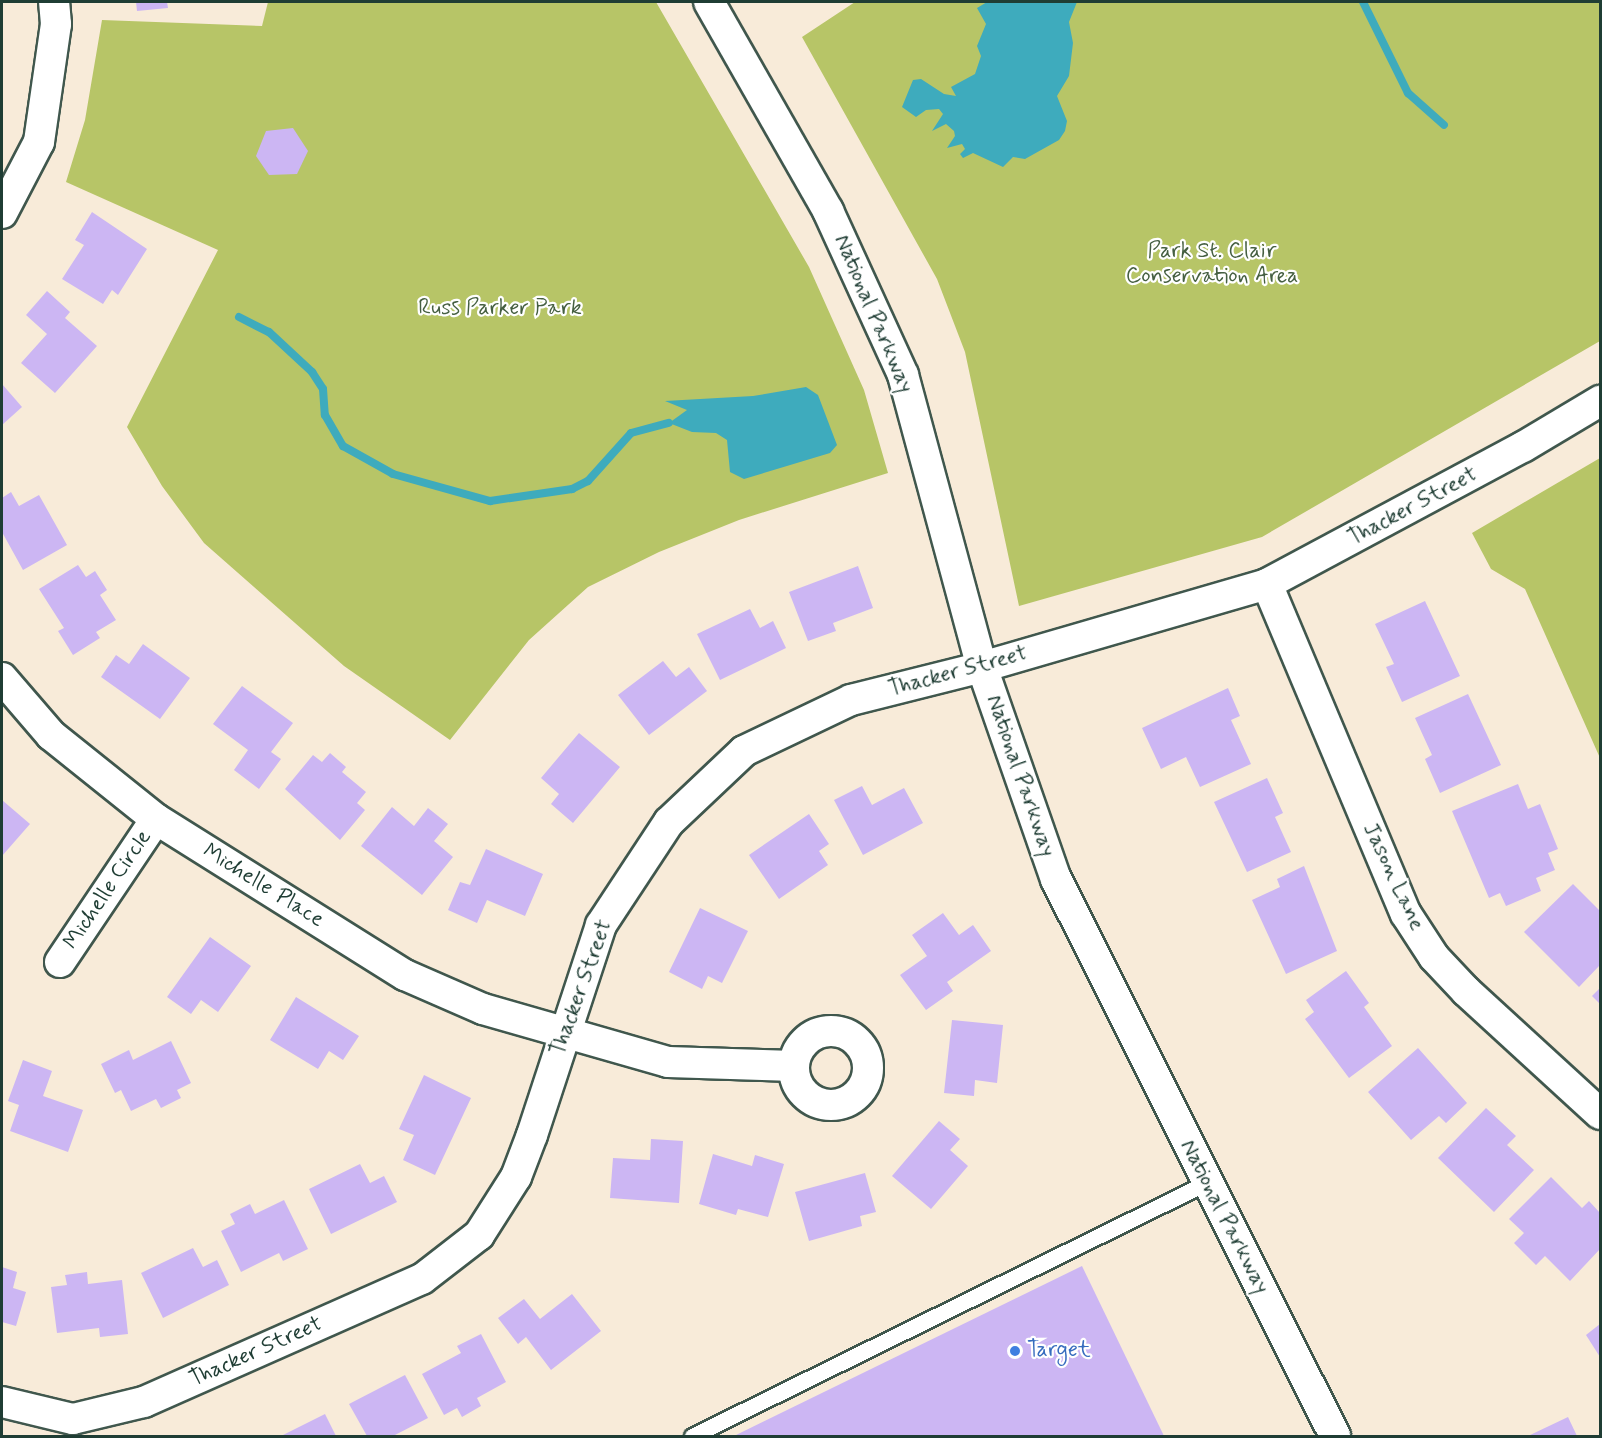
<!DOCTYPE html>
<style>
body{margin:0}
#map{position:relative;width:1602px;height:1438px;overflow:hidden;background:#f8ebd9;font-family:Mynerve,sans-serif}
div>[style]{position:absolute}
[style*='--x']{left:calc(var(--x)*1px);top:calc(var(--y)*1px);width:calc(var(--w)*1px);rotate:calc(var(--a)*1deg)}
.green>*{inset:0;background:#b7c567}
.water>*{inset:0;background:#3eabbd}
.stream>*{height:8px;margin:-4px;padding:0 4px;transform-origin:4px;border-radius:4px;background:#3eabbd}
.building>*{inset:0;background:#ccb6f3}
.roads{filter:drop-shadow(2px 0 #40574d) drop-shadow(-2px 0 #40574d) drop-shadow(0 2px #40574d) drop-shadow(0 -2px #40574d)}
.lane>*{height:15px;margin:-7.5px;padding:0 7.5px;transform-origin:7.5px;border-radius:7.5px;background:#fff}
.street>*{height:30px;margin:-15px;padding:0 15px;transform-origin:15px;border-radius:15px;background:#fff}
.street>.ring{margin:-15px;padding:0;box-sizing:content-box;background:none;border:30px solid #fff;border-radius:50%}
.dots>*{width:16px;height:16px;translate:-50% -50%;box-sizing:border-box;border:3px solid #fff;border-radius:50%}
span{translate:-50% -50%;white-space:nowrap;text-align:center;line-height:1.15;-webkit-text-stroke:4.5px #fff;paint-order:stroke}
.park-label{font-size:22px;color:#455f41}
.street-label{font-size:22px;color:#1f3d34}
.shop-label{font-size:22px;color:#366cbe}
.left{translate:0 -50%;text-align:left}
.frame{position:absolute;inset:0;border:3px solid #1f3d34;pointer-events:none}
</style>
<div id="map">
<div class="green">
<i style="clip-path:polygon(268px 2px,656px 2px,809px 267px,864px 390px,888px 473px,739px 520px,659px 552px,588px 587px,529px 640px,450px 740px,344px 666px,204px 543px,162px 486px,127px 427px,218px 250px,66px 182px,85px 120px,102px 20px,262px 26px)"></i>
<i style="clip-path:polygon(855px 2px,1600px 2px,1600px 341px,1262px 537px,1019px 606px,965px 352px,937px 279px,802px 37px)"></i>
<i style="clip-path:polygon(1600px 458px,1600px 758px,1525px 589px,1491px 569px,1472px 533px)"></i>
</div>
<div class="water">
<i style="clip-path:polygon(987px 2px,1077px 2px,1069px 22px,1073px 43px,1069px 76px,1057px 96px,1067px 121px,1065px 131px,1059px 140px,1025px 159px,1013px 157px,1003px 167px,973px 153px,963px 158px,960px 154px,965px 149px,962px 144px,947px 148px,955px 136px,954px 131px,946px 124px,932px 131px,943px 114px,939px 109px,926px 110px,916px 117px,902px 107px,913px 80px,921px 79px,944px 94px,956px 96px,951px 87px,975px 74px,981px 56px,977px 46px,986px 24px,977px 8px)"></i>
<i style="clip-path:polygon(806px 387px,818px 395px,837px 445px,830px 453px,744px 479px,730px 472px,727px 440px,716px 433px,692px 432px,669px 423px,687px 410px,665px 401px,753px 396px)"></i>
</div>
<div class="stream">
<i style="--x:1363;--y:2;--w:102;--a:63.7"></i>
<i style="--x:1408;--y:93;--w:48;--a:41.6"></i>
<i style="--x:239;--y:317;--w:34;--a:27"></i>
<i style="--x:269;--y:332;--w:59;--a:42.9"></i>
<i style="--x:312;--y:372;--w:20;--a:57"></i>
<i style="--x:323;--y:389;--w:26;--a:86"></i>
<i style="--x:325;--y:415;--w:36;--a:60"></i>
<i style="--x:343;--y:446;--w:57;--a:29.2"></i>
<i style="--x:393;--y:474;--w:101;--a:15.6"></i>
<i style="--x:490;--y:501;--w:83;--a:-8.3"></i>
<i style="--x:572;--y:489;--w:18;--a:-27"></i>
<i style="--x:588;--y:481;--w:64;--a:-48.1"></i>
<i style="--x:631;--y:433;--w:39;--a:-15"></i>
</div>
<div class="building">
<i style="clip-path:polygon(136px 2px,167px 2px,168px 8px,137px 11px)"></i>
<i style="clip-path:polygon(293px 128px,308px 151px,297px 174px,269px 175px,256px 156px,266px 131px)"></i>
<i style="clip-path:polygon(92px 212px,147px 249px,118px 295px,112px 290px,103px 304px,62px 279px,84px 245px,75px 240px)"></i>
<i style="clip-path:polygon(47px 291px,70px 312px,65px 318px,97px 346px,55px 393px,21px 363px,47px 334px,26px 315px)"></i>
<i style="clip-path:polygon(2px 384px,22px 407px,2px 425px)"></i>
<i style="clip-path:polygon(11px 492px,19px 506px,39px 495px,67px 545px,23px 570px,2px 532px,2px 498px)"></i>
<i style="clip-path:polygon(78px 565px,86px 577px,95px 571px,107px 590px,100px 595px,116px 620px,96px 632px,100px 638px,73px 655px,58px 631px,64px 628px,39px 589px)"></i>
<i style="clip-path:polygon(858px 566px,873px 608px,833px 623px,836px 631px,808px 641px,789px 592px)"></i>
<i style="clip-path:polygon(1425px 601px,1460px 676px,1402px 702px,1386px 667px,1394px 664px,1375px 624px)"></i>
<i style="clip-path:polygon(750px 609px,760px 628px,773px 621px,786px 648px,720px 680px,697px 634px)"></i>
<i style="clip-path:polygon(143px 644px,190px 678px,160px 719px,101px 677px,116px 655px,129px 664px)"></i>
<i style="clip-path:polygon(663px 661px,676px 677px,689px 667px,707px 691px,649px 735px,618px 695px)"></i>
<i style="clip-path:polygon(242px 686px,293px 723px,271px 752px,281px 759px,259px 789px,234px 770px,248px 750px,213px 724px)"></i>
<i style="clip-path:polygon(1228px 688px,1240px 716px,1231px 720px,1251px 764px,1200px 787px,1186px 757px,1161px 769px,1142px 728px)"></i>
<i style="clip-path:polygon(1468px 694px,1501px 765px,1440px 793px,1425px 759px,1432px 755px,1415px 718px)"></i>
<i style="clip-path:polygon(579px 733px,620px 767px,573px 823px,551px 804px,559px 794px,541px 778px)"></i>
<i style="clip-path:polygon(330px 753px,346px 767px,342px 772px,366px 792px,357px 803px,365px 810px,340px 840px,285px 789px,313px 755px,322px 762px)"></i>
<i style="clip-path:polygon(1267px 778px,1283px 813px,1275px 817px,1291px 852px,1247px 872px,1214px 802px)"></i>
<i style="clip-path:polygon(1518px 784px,1528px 809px,1540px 804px,1558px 849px,1548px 853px,1555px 870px,1536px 878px,1541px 891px,1506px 906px,1500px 893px,1489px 898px,1452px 811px)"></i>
<i style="clip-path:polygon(862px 786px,872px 805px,904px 788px,923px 823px,863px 855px,834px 800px)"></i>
<i style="clip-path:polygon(2px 800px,30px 824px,2px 856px)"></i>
<i style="clip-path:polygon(392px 807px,414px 826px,428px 808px,448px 824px,434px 841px,453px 857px,422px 895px,361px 846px)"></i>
<i style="clip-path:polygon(809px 814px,829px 844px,819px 851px,828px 865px,779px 899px,749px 855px)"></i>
<i style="clip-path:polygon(486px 849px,543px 874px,525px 916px,487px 900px,477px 923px,448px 910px,460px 882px,470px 885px)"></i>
<i style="clip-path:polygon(1304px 866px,1337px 951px,1286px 974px,1252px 900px,1280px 887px,1277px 879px)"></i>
<i style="clip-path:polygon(1573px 884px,1600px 911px,1600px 965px,1579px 987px,1524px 932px)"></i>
<i style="clip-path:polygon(700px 908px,748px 931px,722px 983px,708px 976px,702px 989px,669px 972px)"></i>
<i style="clip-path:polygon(943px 913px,959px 935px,973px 925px,991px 951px,947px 982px,953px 991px,926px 1010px,900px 975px,927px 956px,912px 935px)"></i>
<i style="clip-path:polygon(210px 937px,251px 966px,218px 1012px,201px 1000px,191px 1014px,167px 997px)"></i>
<i style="clip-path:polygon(1346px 971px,1369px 1003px,1364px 1007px,1392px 1046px,1349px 1078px,1305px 1019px,1314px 1012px,1306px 1000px)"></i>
<i style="clip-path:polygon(1600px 988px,1600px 1004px,1592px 996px)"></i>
<i style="clip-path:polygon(296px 997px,359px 1036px,343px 1060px,329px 1051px,318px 1069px,270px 1040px)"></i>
<i style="clip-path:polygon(952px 1020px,1003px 1025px,997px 1083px,975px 1080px,974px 1096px,944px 1093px)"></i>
<i style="clip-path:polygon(171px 1041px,191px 1083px,177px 1090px,181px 1098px,161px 1108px,156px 1099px,131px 1111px,121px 1090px,115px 1093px,101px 1064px,129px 1050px,133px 1060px)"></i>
<i style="clip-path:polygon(1418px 1048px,1467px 1103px,1446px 1123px,1439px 1116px,1411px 1140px,1368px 1092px)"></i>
<i style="clip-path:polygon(23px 1060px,52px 1071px,43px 1096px,83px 1110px,68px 1152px,10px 1131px,19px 1105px,8px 1101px)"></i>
<i style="clip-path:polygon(424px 1075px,471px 1098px,435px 1175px,403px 1160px,414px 1135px,399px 1129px)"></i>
<i style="clip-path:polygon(1486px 1108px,1516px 1136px,1507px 1145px,1534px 1170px,1494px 1212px,1438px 1158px)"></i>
<i style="clip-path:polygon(939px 1121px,960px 1139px,950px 1150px,968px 1166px,931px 1209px,892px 1176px)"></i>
<i style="clip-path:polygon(651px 1139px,683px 1141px,679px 1203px,610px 1198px,613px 1158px,650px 1160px)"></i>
<i style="clip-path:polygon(713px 1154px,752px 1166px,755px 1155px,784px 1164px,768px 1217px,738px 1209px,736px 1215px,699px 1204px)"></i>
<i style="clip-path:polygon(360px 1164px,370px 1183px,384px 1176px,397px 1202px,331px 1234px,309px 1189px)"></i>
<i style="clip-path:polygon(865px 1173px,876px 1212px,860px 1216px,862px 1226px,809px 1241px,795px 1192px)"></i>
<i style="clip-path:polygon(1551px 1177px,1582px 1208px,1589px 1201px,1600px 1213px,1600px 1249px,1570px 1281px,1545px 1256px,1536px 1265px,1514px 1243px,1524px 1233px,1509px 1219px)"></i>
<i style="clip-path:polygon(284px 1200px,308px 1249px,283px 1261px,279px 1253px,241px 1272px,221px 1231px,235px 1224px,230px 1214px,250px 1204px,255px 1214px)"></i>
<i style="clip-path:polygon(193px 1248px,203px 1267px,217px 1260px,229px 1285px,163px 1318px,141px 1273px)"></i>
<i style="clip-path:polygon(1082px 1266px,1164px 1436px,734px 1436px)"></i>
<i style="clip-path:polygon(2px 1267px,17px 1272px,13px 1288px,26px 1292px,16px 1326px,2px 1322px)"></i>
<i style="clip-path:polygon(87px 1272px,88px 1284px,122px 1280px,128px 1334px,100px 1337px,99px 1328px,57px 1333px,51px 1287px,67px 1285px,65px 1275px)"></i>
<i style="clip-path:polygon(572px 1294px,601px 1331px,551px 1370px,526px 1337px,518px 1344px,498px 1318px,524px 1299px,540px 1319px)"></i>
<i style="clip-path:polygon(1600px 1324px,1600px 1357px,1586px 1335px)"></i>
<i style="clip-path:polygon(481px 1334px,506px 1382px,477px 1398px,481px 1406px,462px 1417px,457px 1408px,444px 1415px,422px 1374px,461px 1353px,457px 1346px)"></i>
<i style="clip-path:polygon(405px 1375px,428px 1418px,393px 1436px,367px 1436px,349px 1404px)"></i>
<i style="clip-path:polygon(325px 1414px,336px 1436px,281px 1436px)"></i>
<i style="clip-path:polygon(1568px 1417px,1577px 1436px,1528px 1436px)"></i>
</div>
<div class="roads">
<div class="lane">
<i style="--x:692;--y:1436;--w:573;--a:-26.21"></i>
</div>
<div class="street">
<i style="--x:709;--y:2;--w:241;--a:60.3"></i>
<i style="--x:828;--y:211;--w:180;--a:65.4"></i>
<i style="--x:903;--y:375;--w:302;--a:74.9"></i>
<i style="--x:982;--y:667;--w:225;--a:70.8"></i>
<i style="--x:1056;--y:879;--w:623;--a:63.39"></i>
<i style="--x:2;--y:213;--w:80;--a:-62.5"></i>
<i style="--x:39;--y:142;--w:119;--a:-81.8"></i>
<i style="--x:56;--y:24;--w:22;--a:-95"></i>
<i style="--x:1267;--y:584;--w:358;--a:67.2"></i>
<i style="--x:1406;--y:914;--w:51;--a:56.9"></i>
<i style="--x:1434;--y:957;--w:47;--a:46.7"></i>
<i style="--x:1466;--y:991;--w:182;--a:42.5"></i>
<i style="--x:2;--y:678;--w:75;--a:49.3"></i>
<i style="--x:51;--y:735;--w:134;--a:38.7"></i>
<i style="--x:156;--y:819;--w:294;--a:32.1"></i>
<i style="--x:405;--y:975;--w:85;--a:23.6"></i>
<i style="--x:483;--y:1009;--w:192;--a:16"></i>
<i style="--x:668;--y:1062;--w:126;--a:1.8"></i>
<i style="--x:60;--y:962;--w:172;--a:-56.1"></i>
<i class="ring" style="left:794px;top:1031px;width:44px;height:44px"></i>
<i style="--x:2;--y:1402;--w:73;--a:13.5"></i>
<i style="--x:73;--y:1419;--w:73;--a:-13.5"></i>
<i style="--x:144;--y:1402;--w:304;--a:-23.9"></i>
<i style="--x:422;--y:1279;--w:72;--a:-37.7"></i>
<i style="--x:479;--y:1235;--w:69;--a:-57.5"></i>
<i style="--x:516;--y:1177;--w:45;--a:-69.1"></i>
<i style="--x:532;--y:1135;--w:221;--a:-71.8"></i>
<i style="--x:601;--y:925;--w:123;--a:-56.6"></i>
<i style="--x:669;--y:822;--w:103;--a:-43.4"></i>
<i style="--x:744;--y:751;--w:119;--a:-25.5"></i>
<i style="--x:851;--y:700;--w:135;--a:-14.1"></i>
<i style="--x:982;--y:667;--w:297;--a:-16.2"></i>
<i style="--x:1267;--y:584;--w:290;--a:-28.2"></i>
<i style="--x:1523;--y:447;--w:90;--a:-30.9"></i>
</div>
</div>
<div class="dots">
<i style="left:1015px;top:1351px;background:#3f7fe0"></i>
</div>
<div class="park-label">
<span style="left:1212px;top:264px">Park St. Clair<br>Conservation Area</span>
<span style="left:500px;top:309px">Russ Parker Park</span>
</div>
<div class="street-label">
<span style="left:873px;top:314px;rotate:67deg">National Parkway</span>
<span style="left:1413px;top:507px;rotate:-28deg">Thacker Street</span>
<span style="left:958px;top:672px;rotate:-15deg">Thacker Street</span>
<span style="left:1020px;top:776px;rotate:71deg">National Parkway</span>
<span style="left:1393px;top:877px;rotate:65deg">Jason Lane</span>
<span style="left:263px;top:886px;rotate:32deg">Michelle Place</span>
<span style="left:108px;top:890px;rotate:-56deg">Michelle Circle</span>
<span style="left:582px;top:988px;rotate:-70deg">Thacker Street</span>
<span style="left:1224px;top:1217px;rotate:63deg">National Parkway</span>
<span style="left:256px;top:1352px;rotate:-24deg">Thacker Street</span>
</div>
<div class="shop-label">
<span class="left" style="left:1027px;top:1351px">Target</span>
</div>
<div class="frame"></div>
</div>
